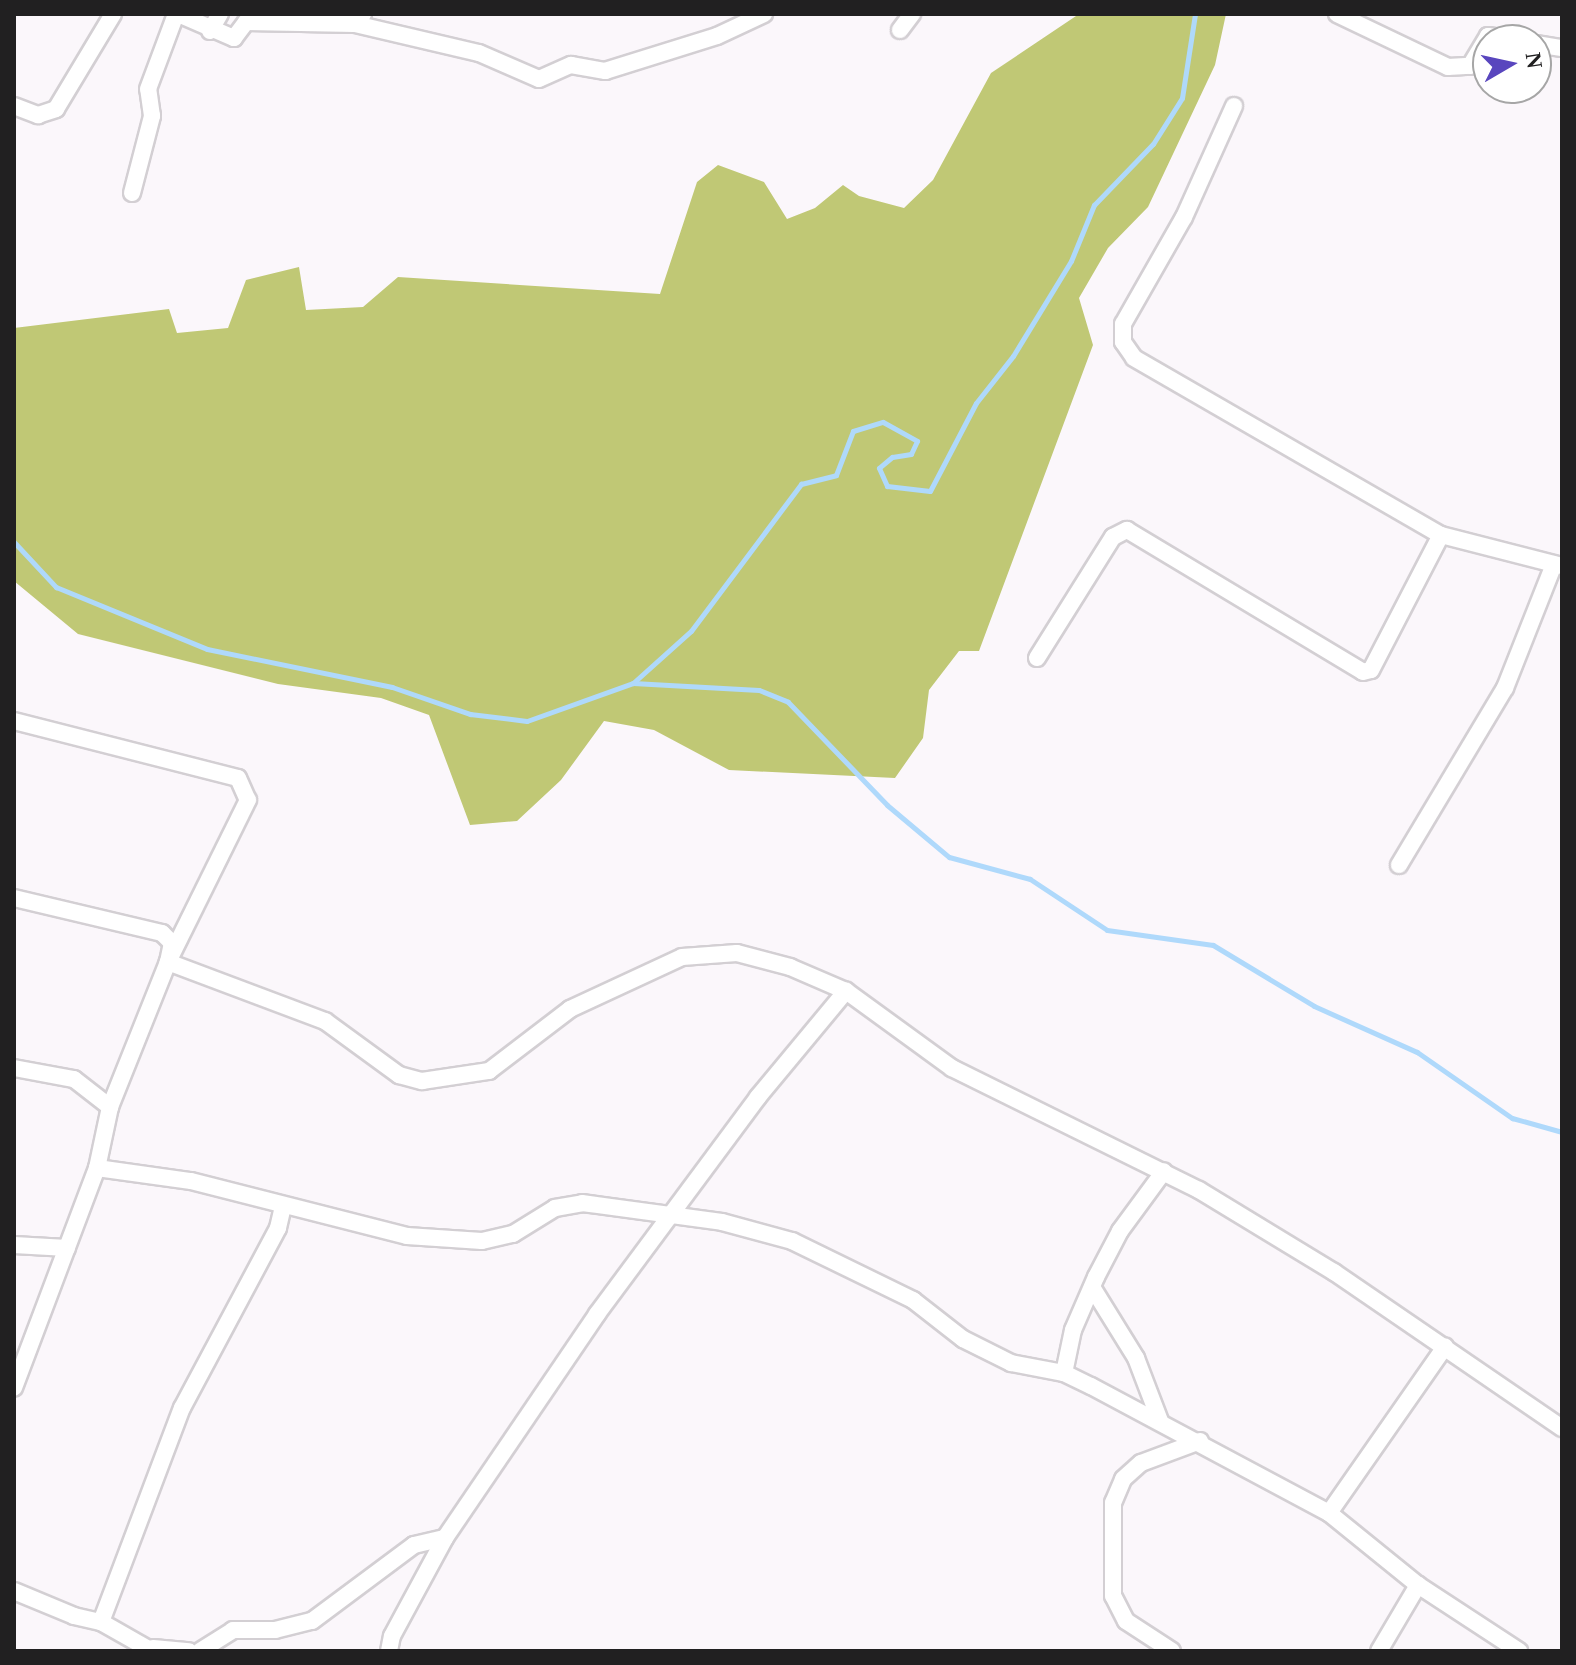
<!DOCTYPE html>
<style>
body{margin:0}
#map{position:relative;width:1576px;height:1665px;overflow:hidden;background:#fbf7fb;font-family:Georgia,serif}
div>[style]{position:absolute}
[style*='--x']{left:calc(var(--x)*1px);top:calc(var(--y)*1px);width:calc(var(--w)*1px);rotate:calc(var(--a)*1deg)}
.forest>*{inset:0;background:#c0c875}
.stream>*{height:5px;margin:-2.5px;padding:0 2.5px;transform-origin:2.5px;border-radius:2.5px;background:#afd9fb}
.roads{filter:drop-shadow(2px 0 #d3cfd3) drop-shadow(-2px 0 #d3cfd3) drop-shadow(0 2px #d3cfd3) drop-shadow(0 -2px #d3cfd3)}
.street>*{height:16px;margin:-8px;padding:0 8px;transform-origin:8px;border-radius:8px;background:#fff}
span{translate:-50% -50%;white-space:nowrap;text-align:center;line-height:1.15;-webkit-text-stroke:6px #fff;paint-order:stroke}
.frame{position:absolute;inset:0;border:16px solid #212021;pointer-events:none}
.north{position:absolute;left:1472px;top:24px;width:80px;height:80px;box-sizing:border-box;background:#fff;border:2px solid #a6a6a6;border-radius:50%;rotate:81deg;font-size:22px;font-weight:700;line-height:32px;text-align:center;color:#212021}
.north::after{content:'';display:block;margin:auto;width:28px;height:36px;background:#5946be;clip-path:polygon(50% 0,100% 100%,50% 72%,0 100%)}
</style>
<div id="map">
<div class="forest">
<i style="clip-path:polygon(1079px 14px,1226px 14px,1215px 65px,1148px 207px,1108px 248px,1079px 298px,1093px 345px,979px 651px,959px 651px,929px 690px,923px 738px,895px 778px,729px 770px,654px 730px,604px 721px,561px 780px,517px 821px,470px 825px,429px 715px,381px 698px,278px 684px,78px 634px,14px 581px,14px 328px,169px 309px,177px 333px,228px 328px,246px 280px,299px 267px,306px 310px,363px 307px,398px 277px,660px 294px,697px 182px,718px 165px,764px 182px,787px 219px,815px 208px,843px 185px,859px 196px,904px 208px,933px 180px,991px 73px)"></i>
</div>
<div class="stream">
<i style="--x:14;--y:542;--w:62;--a:47"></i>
<i style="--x:56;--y:587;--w:163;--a:22.3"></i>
<i style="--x:207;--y:649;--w:189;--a:11.6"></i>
<i style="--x:392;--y:687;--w:83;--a:19.1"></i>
<i style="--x:470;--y:714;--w:57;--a:7"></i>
<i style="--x:527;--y:721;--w:113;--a:-19.7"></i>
<i style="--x:633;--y:683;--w:126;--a:3.2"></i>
<i style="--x:759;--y:690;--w:31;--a:22"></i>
<i style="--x:788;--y:702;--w:143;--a:46.1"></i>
<i style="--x:887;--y:805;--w:81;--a:40"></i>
<i style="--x:949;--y:857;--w:84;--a:15.2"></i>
<i style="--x:1030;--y:879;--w:92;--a:33.5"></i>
<i style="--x:1107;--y:930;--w:107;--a:8.1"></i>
<i style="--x:1213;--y:945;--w:118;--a:31.1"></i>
<i style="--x:1314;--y:1006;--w:113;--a:24.1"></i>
<i style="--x:1417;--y:1052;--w:116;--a:34.8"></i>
<i style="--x:1512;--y:1118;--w:52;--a:15.6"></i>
<i style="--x:633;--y:683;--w:78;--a:-41.9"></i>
<i style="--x:691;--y:631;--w:184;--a:-53.2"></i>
<i style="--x:801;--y:484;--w:36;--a:-14"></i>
<i style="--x:836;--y:475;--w:47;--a:-68.9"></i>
<i style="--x:853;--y:431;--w:31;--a:-17"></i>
<i style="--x:883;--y:422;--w:39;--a:29"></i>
<i style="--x:917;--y:441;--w:14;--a:115"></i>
<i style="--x:911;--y:454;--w:19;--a:171"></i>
<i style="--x:892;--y:457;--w:17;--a:140"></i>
<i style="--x:879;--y:468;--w:20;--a:66"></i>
<i style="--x:887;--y:486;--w:43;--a:6.6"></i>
<i style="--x:930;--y:491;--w:99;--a:-62.4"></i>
<i style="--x:976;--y:403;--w:60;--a:-51.8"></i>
<i style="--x:1013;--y:356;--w:111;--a:-58.6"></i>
<i style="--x:1071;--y:261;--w:61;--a:-67.7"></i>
<i style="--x:1094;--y:205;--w:85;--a:-46"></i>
<i style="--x:1153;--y:144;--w:54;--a:-57.8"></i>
<i style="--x:1182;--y:98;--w:85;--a:-81.2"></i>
</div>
<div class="roads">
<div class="street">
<i style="--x:178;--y:14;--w:61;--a:23.2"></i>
<i style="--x:234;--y:38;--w:20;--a:-53"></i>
<i style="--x:246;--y:22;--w:109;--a:1.1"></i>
<i style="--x:355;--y:24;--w:13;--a:-51"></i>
<i style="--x:346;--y:14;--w:13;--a:48"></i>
<i style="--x:355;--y:24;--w:127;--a:13.2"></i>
<i style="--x:479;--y:53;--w:65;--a:23.4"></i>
<i style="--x:539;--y:79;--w:35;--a:-24"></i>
<i style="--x:571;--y:65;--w:35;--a:10"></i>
<i style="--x:605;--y:71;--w:117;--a:-17.4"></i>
<i style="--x:717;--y:36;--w:52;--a:-25.1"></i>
<i style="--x:1337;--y:14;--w:123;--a:25.5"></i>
<i style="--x:1448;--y:67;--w:22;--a:-3"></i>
<i style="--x:1470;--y:66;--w:35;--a:-59"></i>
<i style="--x:1488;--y:36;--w:29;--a:8"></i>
<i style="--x:900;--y:30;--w:20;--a:-53"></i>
<i style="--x:210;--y:31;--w:20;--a:-60"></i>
<i style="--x:1536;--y:44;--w:26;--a:9"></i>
<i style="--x:14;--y:106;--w:26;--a:21"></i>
<i style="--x:38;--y:115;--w:19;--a:-18"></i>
<i style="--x:56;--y:109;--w:111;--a:-59"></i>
<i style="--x:1234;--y:106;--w:122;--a:114.2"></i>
<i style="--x:1184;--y:217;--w:123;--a:119.7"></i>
<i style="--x:1123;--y:324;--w:18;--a:90"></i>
<i style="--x:1123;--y:342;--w:19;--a:55"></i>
<i style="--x:1134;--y:358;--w:354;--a:30"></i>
<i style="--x:1441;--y:535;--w:125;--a:14.4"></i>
<i style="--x:132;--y:193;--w:80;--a:-75.4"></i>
<i style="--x:152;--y:116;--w:27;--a:-98"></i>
<i style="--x:148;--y:89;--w:80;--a:-69.5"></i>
<i style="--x:1037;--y:658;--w:143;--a:-57.9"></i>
<i style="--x:1113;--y:537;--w:16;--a:-27"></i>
<i style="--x:1127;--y:530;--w:275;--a:31"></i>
<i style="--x:1363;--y:672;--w:8;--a:-14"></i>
<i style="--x:1371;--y:670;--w:152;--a:-62.6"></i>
<i style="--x:14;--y:721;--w:231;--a:14.3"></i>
<i style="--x:238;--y:778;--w:24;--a:66"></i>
<i style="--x:248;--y:800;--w:181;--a:116.3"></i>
<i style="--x:168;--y:962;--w:156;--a:111.8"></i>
<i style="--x:110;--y:1107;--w:62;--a:102"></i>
<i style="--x:97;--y:1168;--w:235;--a:110.7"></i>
<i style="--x:1399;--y:865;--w:206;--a:-59.1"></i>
<i style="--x:1505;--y:688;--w:133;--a:-68.4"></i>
<i style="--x:14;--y:898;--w:152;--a:13.3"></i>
<i style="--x:162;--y:933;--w:14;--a:45"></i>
<i style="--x:172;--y:943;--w:19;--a:102"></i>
<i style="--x:168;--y:962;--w:168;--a:20.6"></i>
<i style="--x:325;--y:1021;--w:92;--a:36.1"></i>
<i style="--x:399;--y:1075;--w:24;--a:15"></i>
<i style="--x:422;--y:1081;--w:68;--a:-8.5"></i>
<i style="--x:489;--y:1071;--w:102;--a:-37.4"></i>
<i style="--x:570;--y:1009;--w:123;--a:-24.9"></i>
<i style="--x:682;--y:957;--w:55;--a:-4.2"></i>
<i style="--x:737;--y:953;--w:55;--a:14.8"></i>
<i style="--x:790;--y:967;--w:61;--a:23.2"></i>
<i style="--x:846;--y:991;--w:131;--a:36"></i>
<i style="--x:952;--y:1068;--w:275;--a:26.3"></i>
<i style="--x:1199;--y:1190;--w:158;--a:31.3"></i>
<i style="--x:1334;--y:1272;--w:276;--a:34.4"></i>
<i style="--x:14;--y:1068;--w:61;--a:10.4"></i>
<i style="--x:74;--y:1079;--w:46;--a:37.9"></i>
<i style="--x:97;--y:1168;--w:95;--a:7.9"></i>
<i style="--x:191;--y:1181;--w:223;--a:14.3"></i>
<i style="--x:407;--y:1236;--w:75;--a:3.8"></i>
<i style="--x:482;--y:1241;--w:32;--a:-13"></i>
<i style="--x:513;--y:1234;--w:49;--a:-31.8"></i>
<i style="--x:555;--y:1208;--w:27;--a:-10"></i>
<i style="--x:582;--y:1203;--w:141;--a:7.7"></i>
<i style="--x:722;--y:1222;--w:73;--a:15.2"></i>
<i style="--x:792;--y:1241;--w:135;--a:26"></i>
<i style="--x:913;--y:1300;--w:63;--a:38"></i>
<i style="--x:963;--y:1339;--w:54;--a:26.6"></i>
<i style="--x:1011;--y:1363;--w:54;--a:10.7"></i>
<i style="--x:1064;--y:1373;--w:30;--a:26"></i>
<i style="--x:1091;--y:1386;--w:270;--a:28.1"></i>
<i style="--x:1329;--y:1513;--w:114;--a:39"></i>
<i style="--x:1418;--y:1585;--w:121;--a:33.2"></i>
<i style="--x:14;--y:1245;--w:53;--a:3.2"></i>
<i style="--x:1092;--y:1287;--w:84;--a:58.2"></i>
<i style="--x:1136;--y:1358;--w:67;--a:69.1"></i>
<i style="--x:1064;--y:1373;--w:44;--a:-78.2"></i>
<i style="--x:1073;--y:1330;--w:58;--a:-66.5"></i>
<i style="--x:1096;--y:1277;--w:52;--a:-62.4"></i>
<i style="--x:1120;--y:1231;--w:74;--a:-53.7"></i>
<i style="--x:1329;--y:1513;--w:203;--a:-55.1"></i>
<i style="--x:14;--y:1591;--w:65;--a:22.6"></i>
<i style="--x:74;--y:1616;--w:28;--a:13"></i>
<i style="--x:101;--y:1622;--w:59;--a:29.6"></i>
<i style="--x:101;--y:1622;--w:229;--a:-69.3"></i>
<i style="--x:182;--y:1408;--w:204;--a:-61.9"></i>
<i style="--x:278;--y:1228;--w:22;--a:-77"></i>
<i style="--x:153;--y:1648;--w:36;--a:5"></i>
<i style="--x:200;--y:1651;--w:39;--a:-32"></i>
<i style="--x:233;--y:1630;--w:42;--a:0"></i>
<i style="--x:275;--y:1630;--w:38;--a:-14"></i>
<i style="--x:312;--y:1621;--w:127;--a:-36.7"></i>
<i style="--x:414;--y:1545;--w:32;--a:-13"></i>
<i style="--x:389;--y:1651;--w:15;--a:-79"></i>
<i style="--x:392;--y:1636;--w:111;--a:-61.6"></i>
<i style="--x:445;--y:1538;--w:271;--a:-55.8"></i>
<i style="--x:597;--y:1314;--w:270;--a:-53.4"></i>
<i style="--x:758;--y:1097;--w:138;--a:-50.3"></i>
<i style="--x:1172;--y:1651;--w:55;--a:-146.9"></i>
<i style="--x:1126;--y:1621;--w:28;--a:-117"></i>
<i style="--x:1113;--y:1596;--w:93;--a:-90"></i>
<i style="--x:1113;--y:1503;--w:26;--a:-67"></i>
<i style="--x:1123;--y:1479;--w:24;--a:-42"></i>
<i style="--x:1141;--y:1463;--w:63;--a:-20.4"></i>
<i style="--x:1379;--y:1651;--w:77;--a:-59.4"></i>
</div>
</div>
<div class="frame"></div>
<div class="north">N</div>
</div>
